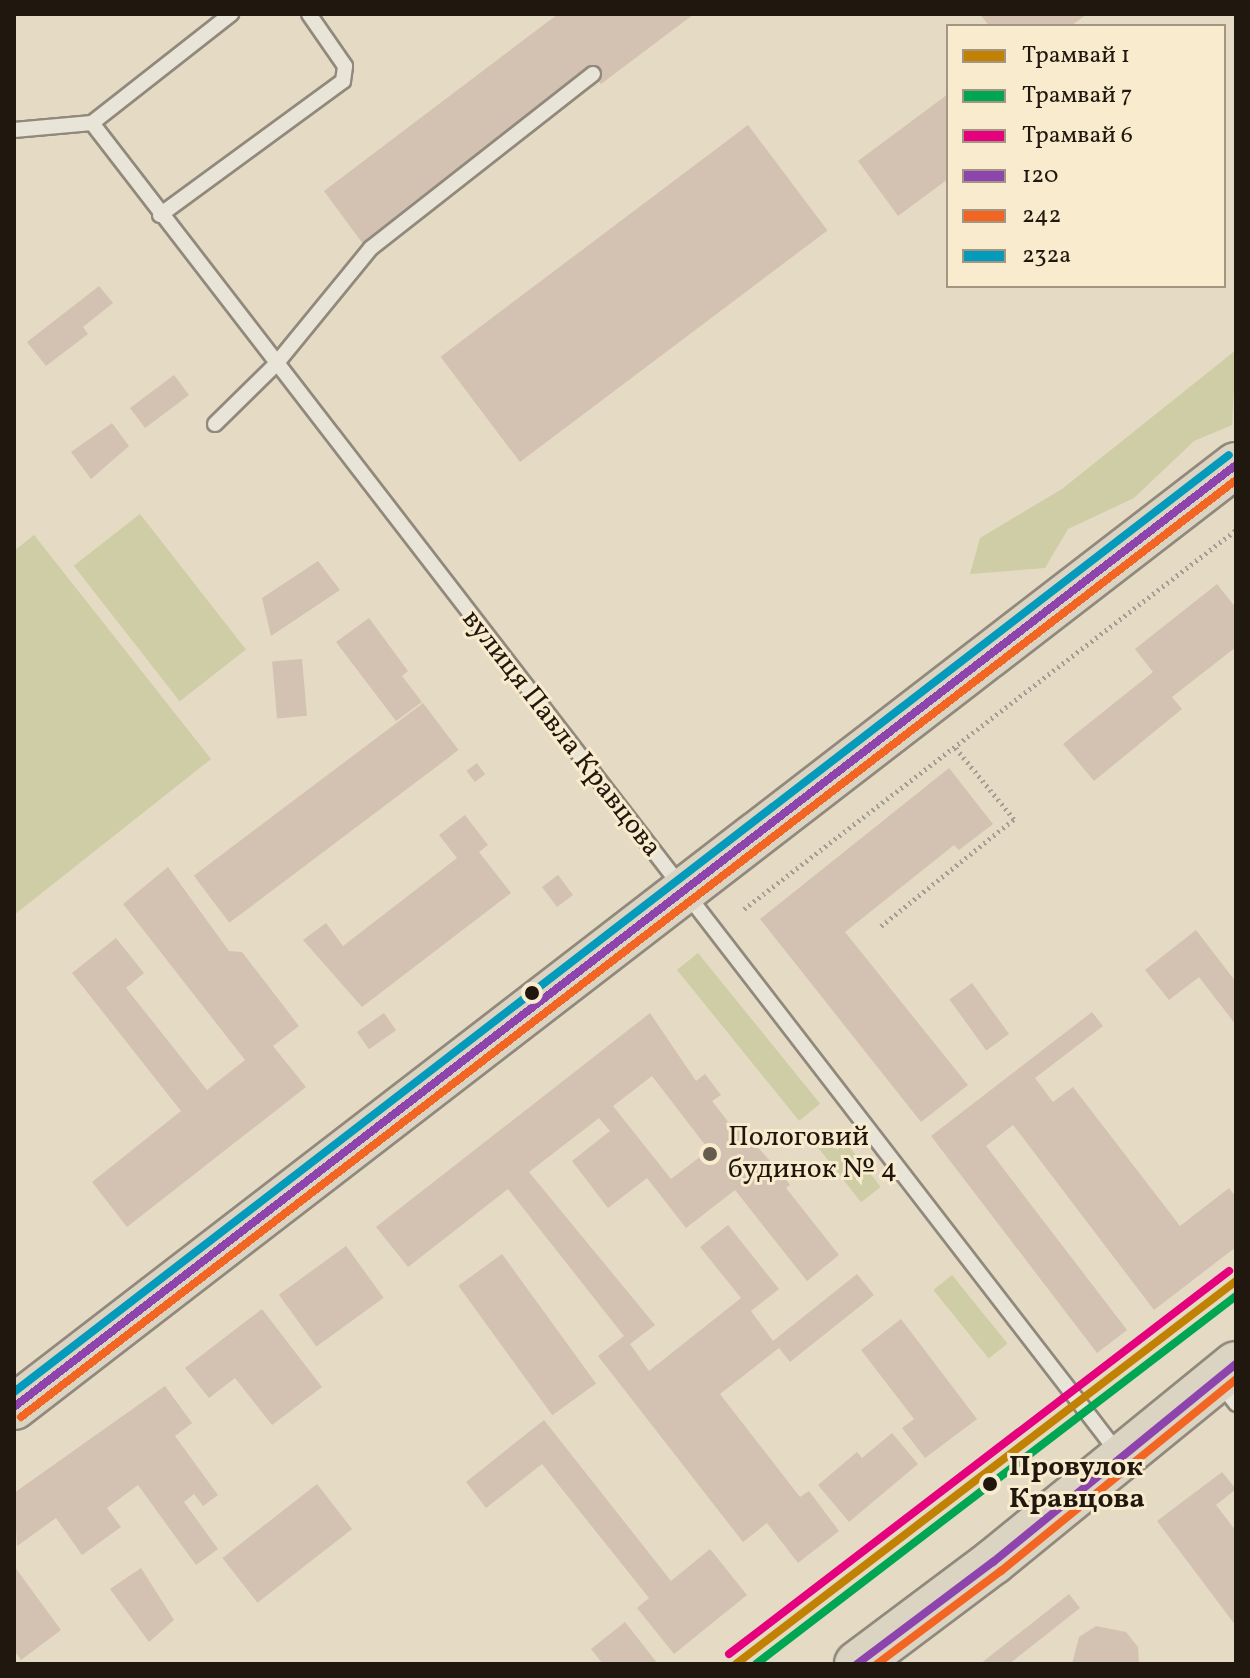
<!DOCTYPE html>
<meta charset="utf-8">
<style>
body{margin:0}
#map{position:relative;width:1250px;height:1678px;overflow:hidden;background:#e5dac3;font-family:Vollkorn,serif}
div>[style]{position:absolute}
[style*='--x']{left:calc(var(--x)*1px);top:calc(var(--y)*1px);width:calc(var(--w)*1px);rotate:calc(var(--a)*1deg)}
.green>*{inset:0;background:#cecda5;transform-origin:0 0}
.building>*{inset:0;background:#d3c2b2;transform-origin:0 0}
.path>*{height:5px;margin-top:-2.5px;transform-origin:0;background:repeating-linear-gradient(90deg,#a49e94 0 2px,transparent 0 6px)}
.roads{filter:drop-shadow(2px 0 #91897c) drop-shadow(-2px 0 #91897c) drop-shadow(0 2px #91897c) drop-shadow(0 -2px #91897c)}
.service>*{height:14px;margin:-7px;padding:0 7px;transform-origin:7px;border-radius:7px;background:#e9e4d8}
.primary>*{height:44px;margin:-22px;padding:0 22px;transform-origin:22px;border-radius:22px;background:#dcd4c3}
.bus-1>*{height:8px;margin:-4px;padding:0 4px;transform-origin:4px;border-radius:4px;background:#8e44ad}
.bus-2>*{height:8px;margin:-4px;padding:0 4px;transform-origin:4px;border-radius:4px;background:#f26522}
.bus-3>*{height:8px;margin:-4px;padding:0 4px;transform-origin:4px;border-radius:4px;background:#039abb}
.tram-1>*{height:8px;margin:-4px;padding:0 4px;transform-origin:4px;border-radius:4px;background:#c18204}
.tram-2>*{height:8px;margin:-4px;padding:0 4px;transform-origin:4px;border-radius:4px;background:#00a651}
.tram-3>*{height:8px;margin:-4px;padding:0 4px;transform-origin:4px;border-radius:4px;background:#e5007d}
.dots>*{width:22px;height:22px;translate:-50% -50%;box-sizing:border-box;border:4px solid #f8ebce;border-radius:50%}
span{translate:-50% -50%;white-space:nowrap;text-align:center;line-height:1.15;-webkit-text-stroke:6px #f8ebce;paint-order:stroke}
.street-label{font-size:28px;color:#20170f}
.poi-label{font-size:28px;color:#20170f}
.left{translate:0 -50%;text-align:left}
.stop-label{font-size:28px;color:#20170f;font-weight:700}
.frame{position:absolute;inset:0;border:16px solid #20170f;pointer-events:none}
.legend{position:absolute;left:946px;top:24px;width:280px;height:264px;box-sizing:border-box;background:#f8ebce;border:2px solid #a29682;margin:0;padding:10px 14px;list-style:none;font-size:24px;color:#20170f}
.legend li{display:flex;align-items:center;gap:16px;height:40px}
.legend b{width:40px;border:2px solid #a29682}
</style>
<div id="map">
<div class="green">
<i style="clip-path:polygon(1236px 350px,1232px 425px,1194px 441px,1134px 498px,1068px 529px,1045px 568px,970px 574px,980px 538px,1062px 489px)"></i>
<i style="left:140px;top:514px;width:172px;height:84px;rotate:52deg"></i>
<i style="clip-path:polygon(34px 535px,211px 759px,14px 915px,14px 551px)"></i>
<i style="left:698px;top:953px;width:194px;height:27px;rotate:51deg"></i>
<i style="left:837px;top:1131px;width:71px;height:25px;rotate:52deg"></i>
<i style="left:952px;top:1275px;width:88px;height:24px;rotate:51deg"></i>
</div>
<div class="building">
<i style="clip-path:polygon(558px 14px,694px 14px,601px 84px,591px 71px,363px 244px,324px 191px)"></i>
<i style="clip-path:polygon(980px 14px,1087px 14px,1071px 26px,989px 26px)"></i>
<i style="clip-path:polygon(948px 94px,948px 179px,898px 216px,858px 161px)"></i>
<i style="left:748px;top:125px;width:132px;height:385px;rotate:53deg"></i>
<i style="clip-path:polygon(99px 286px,113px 303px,83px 327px,88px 334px,46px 366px,27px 342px)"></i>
<i style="left:174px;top:375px;width:25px;height:55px;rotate:53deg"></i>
<i style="clip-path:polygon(112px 423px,129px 446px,91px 479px,71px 452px)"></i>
<i style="clip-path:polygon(318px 561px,340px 590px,271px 636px,262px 598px)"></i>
<i style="clip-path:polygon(1217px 584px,1236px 608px,1236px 647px,1172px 697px,1182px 709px,1094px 781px,1063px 744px,1153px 672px,1135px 649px)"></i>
<i style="clip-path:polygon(369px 618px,408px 671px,402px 676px,422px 702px,396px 721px,336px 642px)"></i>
<i style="left:302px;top:659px;width:57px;height:30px;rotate:85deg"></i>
<i style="left:423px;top:703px;width:59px;height:287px;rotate:53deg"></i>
<i style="left:477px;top:763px;width:14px;height:13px;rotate:54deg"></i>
<i style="clip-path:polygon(949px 768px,993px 824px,959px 850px,954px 845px,845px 932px,968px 1085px,921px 1122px,760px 919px)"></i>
<i style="clip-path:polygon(465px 815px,488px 845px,479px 852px,511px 893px,362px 1007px,303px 940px,326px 923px,343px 946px,457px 858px,439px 835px)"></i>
<i style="clip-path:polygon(168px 867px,229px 951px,242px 952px,299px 1026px,273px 1046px,306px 1087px,127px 1227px,92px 1182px,181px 1111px,72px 973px,116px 938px,144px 973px,126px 988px,207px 1090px,245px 1060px,123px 904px)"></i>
<i style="left:558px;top:875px;width:25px;height:20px;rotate:53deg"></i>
<i style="clip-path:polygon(1196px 930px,1236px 982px,1236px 1025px,1199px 977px,1169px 1000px,1145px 970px)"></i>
<i style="left:972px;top:983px;width:63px;height:28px;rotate:54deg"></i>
<i style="clip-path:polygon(1092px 1012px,1103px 1026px,1035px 1078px,1053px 1102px,1073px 1087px,1180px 1226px,1229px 1188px,1236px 1197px,1236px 1247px,1154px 1310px,1017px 1130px,1013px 1125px,986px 1146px,1127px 1330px,1097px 1353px,931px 1136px)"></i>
<i style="left:384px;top:1013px;width:21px;height:33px;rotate:55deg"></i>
<i style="clip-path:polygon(evenodd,650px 1013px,696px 1081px,705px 1074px,721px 1095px,712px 1101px,736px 1132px,740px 1128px,782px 1174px,790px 1185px,786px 1188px,839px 1255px,807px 1281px,735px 1190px,686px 1228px,647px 1178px,608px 1208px,572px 1161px,610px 1131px,599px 1118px,529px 1172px,655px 1325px,630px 1344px,649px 1371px,741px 1298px,700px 1247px,728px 1225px,779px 1289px,751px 1311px,773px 1341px,857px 1274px,874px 1295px,790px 1362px,779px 1348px,720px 1394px,800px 1497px,809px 1491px,839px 1531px,798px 1563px,767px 1523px,743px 1542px,598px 1356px,624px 1336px,508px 1189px,408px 1267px,376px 1227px,650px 1013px,652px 1076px,709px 1150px,671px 1179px,613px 1106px,652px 1076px)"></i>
<i style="left:346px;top:1246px;width:64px;height:83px;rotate:54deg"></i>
<i style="left:502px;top:1254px;width:160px;height:54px;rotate:54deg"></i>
<i style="clip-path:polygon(262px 1309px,322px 1387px,272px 1425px,235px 1378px,209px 1398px,185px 1368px)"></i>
<i style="clip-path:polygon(901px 1319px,977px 1419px,925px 1458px,902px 1428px,914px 1419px,861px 1350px)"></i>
<i style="clip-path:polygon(165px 1386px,192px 1423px,175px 1436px,218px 1495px,203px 1506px,194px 1494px,184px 1502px,218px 1549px,196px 1565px,138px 1485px,107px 1508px,121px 1527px,82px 1555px,56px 1518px,17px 1546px,14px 1493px)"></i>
<i style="clip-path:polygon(544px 1420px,671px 1581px,710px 1549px,747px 1595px,674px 1654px,637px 1608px,649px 1598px,542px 1464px,486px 1508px,466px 1482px)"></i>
<i style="clip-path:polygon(892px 1433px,918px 1464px,849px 1522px,818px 1485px,857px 1452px,862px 1458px)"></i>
<i style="clip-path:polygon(1222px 1472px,1236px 1489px,1216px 1505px,1236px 1531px,1236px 1626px,1157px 1521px)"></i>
<i style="left:317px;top:1484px;width:57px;height:120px;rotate:52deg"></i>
<i style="clip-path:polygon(14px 1566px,61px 1630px,21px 1660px,14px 1650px)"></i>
<i style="clip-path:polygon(141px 1568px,174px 1620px,149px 1642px,110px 1589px)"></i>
<i style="clip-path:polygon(1069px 1594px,1080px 1608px,1009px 1664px,980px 1664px)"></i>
<i style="clip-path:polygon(625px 1622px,658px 1664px,603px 1664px,591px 1649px)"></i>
<i style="clip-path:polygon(1096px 1626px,1126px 1632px,1138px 1647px,1139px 1664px,1072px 1664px,1079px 1637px)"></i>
</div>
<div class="path">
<i style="--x:744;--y:909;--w:621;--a:-37.61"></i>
<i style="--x:881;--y:926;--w:171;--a:-38.8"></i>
<i style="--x:1014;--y:819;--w:94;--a:-129.4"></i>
</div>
<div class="roads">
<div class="service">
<i style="--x:92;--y:123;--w:1680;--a:52.35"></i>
<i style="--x:14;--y:130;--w:78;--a:-5.1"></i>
<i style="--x:92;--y:123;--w:177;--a:-38.1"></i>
<i style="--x:160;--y:215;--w:227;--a:-36.2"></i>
<i style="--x:343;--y:81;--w:15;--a:-82"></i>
<i style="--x:345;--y:66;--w:63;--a:-124.7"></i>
<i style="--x:215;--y:424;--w:86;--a:-44.5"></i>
<i style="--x:276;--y:364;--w:150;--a:-50.7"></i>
<i style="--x:371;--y:248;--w:282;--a:-38.1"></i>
<i style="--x:1219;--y:1382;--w:28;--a:52"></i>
</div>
<div class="primary">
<i style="--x:14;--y:1407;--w:1543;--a:-37.63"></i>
<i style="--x:857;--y:1664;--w:170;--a:-36.9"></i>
<i style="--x:993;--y:1562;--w:313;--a:-39.2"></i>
</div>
</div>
<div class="bus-1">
<i style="--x:14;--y:1407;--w:1543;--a:-37.63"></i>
<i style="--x:857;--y:1664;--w:170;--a:-36.9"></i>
<i style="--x:993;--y:1562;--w:313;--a:-39.2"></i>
</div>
<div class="bus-2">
<i style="--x:21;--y:1417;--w:1534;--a:-37.64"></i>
<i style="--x:877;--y:1664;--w:155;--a:-36.9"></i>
<i style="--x:1001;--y:1571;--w:303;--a:-39.2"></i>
</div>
<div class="bus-3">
<i style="--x:14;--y:1392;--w:1534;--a:-37.64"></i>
</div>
<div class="tram-1">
<i style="--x:736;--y:1664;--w:630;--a:-37.45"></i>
</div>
<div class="tram-2">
<i style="--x:756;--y:1664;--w:605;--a:-37.48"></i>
</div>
<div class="tram-3">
<i style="--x:729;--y:1654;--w:630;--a:-37.45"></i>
</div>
<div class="dots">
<i style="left:532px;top:993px;background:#20170f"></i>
<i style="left:710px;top:1154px;background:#655b4e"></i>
<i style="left:990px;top:1484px;background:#20170f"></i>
</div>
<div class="street-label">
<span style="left:561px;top:734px;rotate:52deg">вулиця Павла Кравцова</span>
</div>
<div class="poi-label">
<span class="left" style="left:728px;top:1154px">Пологовий<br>будинок № 4</span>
</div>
<div class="stop-label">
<span class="left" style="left:1009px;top:1484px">Провулок<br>Кравцова</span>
</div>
<div class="frame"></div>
<ul class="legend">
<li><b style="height:10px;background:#c18204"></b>Трамвай 1</li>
<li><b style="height:10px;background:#00a651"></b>Трамвай 7</li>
<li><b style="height:10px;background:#e5007d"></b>Трамвай 6</li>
<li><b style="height:10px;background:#8e44ad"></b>120</li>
<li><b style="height:10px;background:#f26522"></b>242</li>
<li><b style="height:10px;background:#039abb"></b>232а</li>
</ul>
</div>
